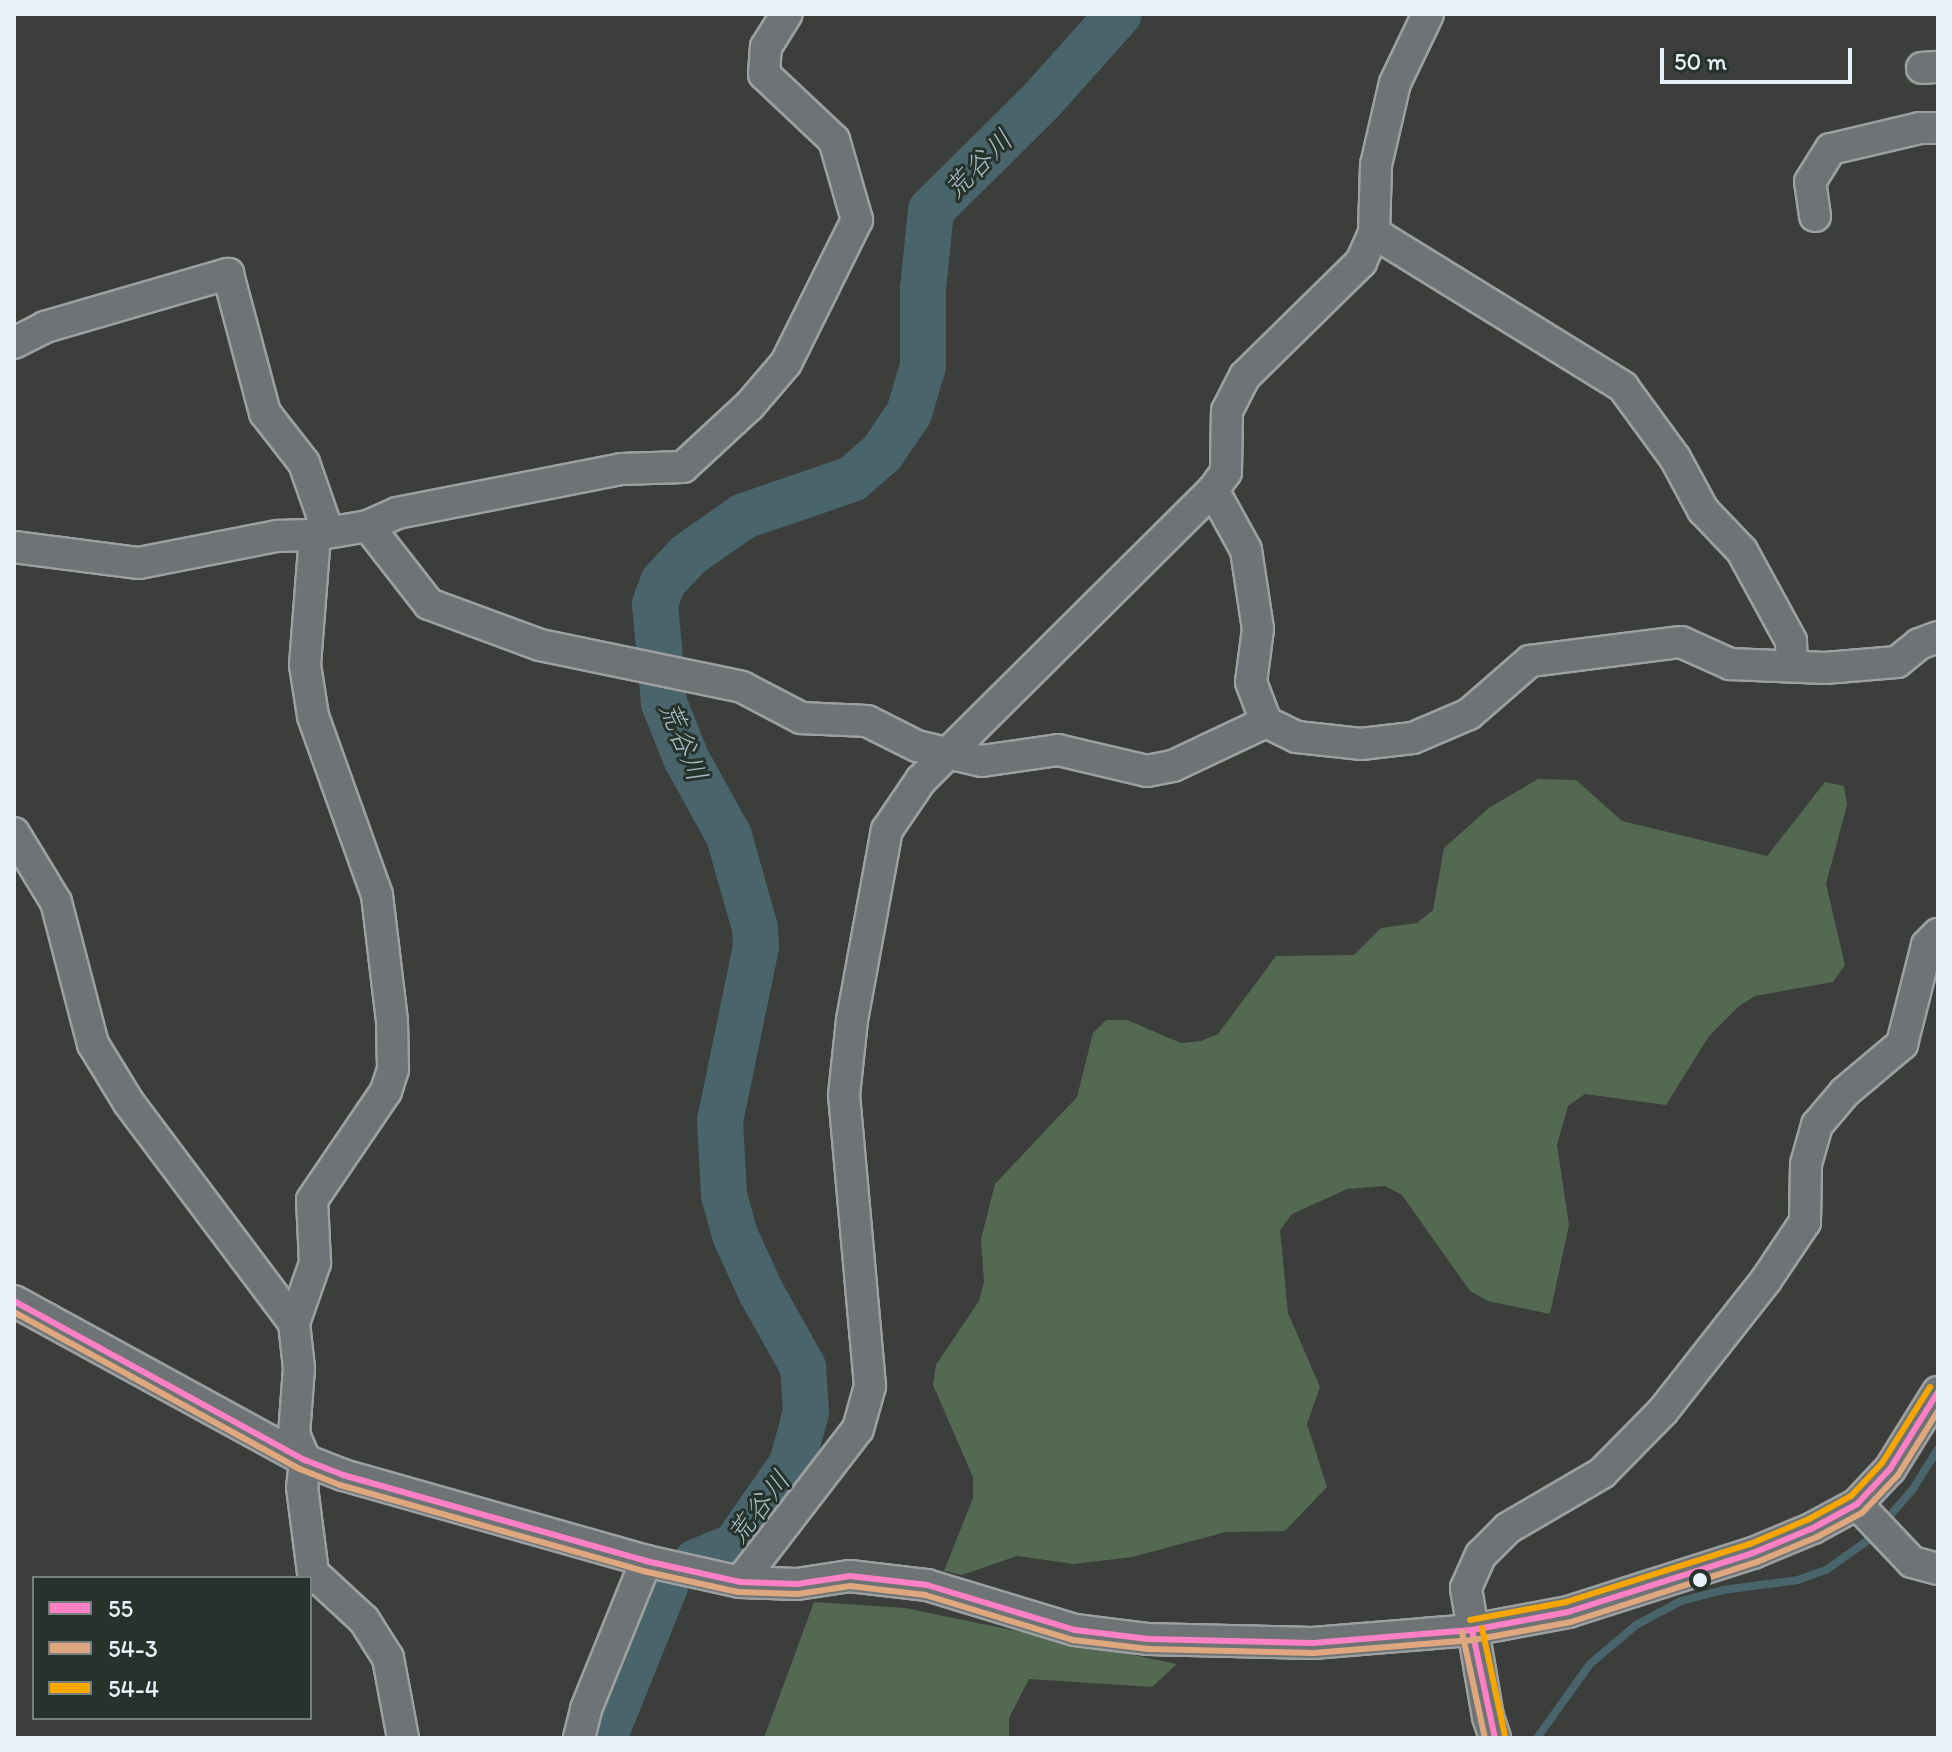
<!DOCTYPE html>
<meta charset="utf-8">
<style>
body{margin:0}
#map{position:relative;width:1952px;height:1752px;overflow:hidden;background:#3b3e3a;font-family:Itim,"Klee One",sans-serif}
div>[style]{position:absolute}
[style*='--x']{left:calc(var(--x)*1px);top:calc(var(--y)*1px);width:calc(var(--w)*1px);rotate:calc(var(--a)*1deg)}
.green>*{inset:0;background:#546952}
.stream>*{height:8px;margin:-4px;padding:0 4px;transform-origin:4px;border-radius:4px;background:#49646b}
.river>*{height:46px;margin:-23px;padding:0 23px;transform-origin:23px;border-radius:23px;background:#49646b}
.roads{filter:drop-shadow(2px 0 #9da0a0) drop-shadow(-2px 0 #9da0a0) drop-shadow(0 2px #9da0a0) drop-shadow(0 -2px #9da0a0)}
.minor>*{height:30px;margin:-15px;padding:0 15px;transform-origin:15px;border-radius:15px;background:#6e7475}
.bus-1>*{height:6px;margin:-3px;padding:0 3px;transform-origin:3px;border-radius:3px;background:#ff80c5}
.bus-2>*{height:6px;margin:-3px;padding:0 3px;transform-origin:3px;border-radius:3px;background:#dfa77e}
.bus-3>*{height:6px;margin:-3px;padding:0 3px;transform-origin:3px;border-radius:3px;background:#f7a600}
.dots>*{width:22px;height:22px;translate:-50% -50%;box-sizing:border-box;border:4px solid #26332d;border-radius:50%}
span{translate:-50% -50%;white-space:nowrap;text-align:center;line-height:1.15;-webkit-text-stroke:6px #26332d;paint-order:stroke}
.water-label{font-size:28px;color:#a9bac2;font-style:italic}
.frame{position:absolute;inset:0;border:16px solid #e8f1f8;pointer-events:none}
.legend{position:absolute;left:32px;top:1576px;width:280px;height:144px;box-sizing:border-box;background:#26332d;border:2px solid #747f7e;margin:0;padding:10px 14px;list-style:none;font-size:24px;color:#e8f1f8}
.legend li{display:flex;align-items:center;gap:16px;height:40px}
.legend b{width:40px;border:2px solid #747f7e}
.scale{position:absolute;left:1660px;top:48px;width:192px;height:36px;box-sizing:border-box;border:4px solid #e8f1f8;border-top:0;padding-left:10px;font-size:24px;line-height:28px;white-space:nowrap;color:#e8f1f8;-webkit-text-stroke:6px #26332d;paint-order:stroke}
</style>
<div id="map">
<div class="green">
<i style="clip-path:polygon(1538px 779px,1576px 780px,1622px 821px,1767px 856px,1825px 782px,1844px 786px,1847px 805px,1826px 884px,1845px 965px,1833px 982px,1755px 996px,1738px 1007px,1709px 1036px,1666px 1105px,1585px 1094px,1568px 1106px,1557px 1145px,1569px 1225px,1550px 1314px,1488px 1301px,1470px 1291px,1402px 1195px,1385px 1186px,1347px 1189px,1292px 1214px,1280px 1230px,1288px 1313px,1320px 1387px,1307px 1424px,1327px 1487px,1285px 1531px,1226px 1532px,1132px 1557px,1074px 1564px,1017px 1556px,962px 1575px,944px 1571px,973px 1498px,973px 1477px,933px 1385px,936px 1365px,979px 1301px,984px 1282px,981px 1239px,995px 1184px,1077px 1097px,1093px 1033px,1106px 1020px,1127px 1020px,1181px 1043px,1201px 1041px,1218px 1034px,1276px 956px,1354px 955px,1381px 928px,1417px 923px,1433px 910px,1444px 848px,1489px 808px)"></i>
<i style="clip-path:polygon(814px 1602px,905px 1608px,1177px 1664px,1152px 1687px,1029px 1679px,1009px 1718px,1009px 1738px,764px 1738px)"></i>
</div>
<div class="stream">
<i style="--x:1537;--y:1738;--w:91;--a:-54.4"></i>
<i style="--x:1590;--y:1664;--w:60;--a:-40.3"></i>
<i style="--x:1636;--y:1625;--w:51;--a:-28.1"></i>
<i style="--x:1681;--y:1601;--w:43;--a:-14.7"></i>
<i style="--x:1723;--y:1590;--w:76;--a:-7.6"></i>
<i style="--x:1798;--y:1580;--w:30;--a:-20"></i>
<i style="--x:1826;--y:1570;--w:55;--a:-35.4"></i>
<i style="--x:1871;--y:1538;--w:65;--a:-49.4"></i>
<i style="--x:1913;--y:1489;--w:47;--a:-58"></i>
</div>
<div class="river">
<i style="--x:696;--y:1562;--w:42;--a:-22.3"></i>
<i style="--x:735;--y:1546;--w:100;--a:-55.2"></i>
<i style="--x:792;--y:1464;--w:54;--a:-74.9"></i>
<i style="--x:806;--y:1412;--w:45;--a:-93.8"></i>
<i style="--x:803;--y:1367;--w:86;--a:-119.2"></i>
<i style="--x:761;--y:1292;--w:63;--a:-114.5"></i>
<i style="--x:735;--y:1235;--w:41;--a:-105.4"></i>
<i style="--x:724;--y:1195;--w:74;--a:-93.1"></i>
<i style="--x:720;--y:1121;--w:178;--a:-78.3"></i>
<i style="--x:756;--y:947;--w:19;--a:-93"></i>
<i style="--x:755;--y:928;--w:96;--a:-105.8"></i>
<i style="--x:729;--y:836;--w:89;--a:-118.9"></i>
<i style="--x:686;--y:758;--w:59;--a:-111.8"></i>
<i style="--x:664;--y:703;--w:99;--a:-95.2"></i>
<i style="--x:655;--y:604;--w:23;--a:-70"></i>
<i style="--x:663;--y:582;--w:37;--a:-47"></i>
<i style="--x:688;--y:555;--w:68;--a:-34.9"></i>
<i style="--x:744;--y:516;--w:114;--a:-18.9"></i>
<i style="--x:852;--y:479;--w:40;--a:-41"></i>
<i style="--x:882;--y:453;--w:48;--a:-56"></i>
<i style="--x:909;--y:413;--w:49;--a:-73.4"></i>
<i style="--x:923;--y:366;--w:77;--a:-90"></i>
<i style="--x:923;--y:289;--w:79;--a:-84.2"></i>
<i style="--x:931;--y:210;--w:156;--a:-44.7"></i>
<i style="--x:1042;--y:100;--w:115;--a:-48.2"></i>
<i style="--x:604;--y:1738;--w:164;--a:-68.1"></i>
</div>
<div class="roads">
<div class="minor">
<i style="--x:1922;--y:68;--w:16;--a:-4"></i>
<i style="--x:1815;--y:216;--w:34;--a:-98"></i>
<i style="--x:1810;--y:182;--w:39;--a:-58"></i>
<i style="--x:1831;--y:149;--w:91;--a:-13.3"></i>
<i style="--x:1920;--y:128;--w:18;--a:0"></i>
<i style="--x:1374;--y:233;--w:293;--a:31.7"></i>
<i style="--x:1623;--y:387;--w:88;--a:53.8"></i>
<i style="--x:1675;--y:458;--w:59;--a:61.7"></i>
<i style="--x:1703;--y:510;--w:57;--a:46.4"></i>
<i style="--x:1742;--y:551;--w:102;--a:61.4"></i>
<i style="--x:1791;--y:641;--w:23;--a:88"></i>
<i style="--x:14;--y:343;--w:35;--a:-27"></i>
<i style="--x:45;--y:327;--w:191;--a:-16.2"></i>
<i style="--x:228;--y:274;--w:144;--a:75.1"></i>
<i style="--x:265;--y:413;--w:63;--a:52"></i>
<i style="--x:304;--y:463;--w:73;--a:70.8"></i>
<i style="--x:1213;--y:490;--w:68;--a:61.2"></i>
<i style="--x:1246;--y:550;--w:80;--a:81.4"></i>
<i style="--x:1258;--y:629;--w:53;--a:97.5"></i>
<i style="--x:1251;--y:682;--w:43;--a:69.4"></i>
<i style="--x:368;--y:526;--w:99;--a:52"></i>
<i style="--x:429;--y:604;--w:118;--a:20.3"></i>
<i style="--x:540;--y:645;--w:206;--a:11.7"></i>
<i style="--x:742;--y:687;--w:67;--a:27.7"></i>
<i style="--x:801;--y:718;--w:66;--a:2.6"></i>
<i style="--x:867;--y:721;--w:56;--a:26.6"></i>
<i style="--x:917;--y:746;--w:67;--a:13"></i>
<i style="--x:982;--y:761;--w:77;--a:-8.2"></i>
<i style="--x:1058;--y:750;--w:91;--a:13.3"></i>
<i style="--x:1147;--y:771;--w:26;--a:-11"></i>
<i style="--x:1173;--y:766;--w:103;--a:-25.3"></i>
<i style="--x:1266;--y:722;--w:34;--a:26"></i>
<i style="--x:1297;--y:737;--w:64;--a:6.2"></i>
<i style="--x:1361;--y:744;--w:52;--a:-6.6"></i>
<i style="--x:1413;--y:738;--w:61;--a:-23.2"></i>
<i style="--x:1469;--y:714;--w:81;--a:-41"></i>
<i style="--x:1530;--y:661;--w:152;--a:-7.2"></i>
<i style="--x:1681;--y:642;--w:54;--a:24.2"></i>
<i style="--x:1730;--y:664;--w:95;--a:2.4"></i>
<i style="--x:1825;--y:668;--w:72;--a:-4.8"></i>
<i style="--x:1897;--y:662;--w:28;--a:-39"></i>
<i style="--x:1919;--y:644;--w:20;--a:-20"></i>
<i style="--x:14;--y:547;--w:126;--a:7.3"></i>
<i style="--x:139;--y:563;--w:141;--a:-11.1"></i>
<i style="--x:277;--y:536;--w:38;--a:-2"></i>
<i style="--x:315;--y:535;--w:54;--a:-9.6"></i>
<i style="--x:368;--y:526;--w:32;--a:-24"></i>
<i style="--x:397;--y:513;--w:228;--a:-11.1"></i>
<i style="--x:621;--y:469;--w:62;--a:-1.8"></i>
<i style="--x:683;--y:467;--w:91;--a:-42.8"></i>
<i style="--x:750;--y:405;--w:55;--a:-49.4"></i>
<i style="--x:786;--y:363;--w:160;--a:-63.6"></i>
<i style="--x:857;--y:220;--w:83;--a:-106"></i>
<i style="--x:834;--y:140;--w:96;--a:-136.7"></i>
<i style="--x:764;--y:74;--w:27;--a:-86"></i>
<i style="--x:766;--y:47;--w:39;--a:-58"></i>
<i style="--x:14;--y:833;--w:81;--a:58.7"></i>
<i style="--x:56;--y:902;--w:147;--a:75.4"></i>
<i style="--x:93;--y:1044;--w:69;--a:58.6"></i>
<i style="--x:129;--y:1103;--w:275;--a:53.1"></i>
<i style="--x:294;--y:1323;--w:45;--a:83.7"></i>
<i style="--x:299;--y:1368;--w:66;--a:94.3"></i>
<i style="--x:294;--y:1434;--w:28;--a:67"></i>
<i style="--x:305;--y:1460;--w:27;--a:96"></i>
<i style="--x:302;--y:1487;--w:87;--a:82.7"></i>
<i style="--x:313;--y:1573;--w:69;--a:42.7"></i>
<i style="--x:364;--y:1620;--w:45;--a:57.7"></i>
<i style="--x:388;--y:1658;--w:81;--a:79.4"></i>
<i style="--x:14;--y:1301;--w:332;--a:28.7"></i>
<i style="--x:305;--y:1460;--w:41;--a:21.5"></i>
<i style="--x:343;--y:1475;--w:315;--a:15.8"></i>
<i style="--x:646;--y:1561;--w:96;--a:12.6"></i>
<i style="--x:740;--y:1582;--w:57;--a:2"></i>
<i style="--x:797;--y:1584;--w:54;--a:-8.6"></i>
<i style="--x:850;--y:1576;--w:78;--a:6.7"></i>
<i style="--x:927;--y:1585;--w:155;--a:16.9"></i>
<i style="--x:1075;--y:1630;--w:74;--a:7"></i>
<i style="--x:1148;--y:1639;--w:165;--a:1.4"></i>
<i style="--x:1313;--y:1643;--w:160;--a:-4.7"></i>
<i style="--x:1472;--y:1630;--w:98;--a:-10.6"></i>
<i style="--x:1568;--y:1612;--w:194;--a:-17.7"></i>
<i style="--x:1753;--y:1553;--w:65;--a:-22.6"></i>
<i style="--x:1813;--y:1528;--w:50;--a:-28.6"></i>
<i style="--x:1857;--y:1504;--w:48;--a:-46.7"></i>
<i style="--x:1890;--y:1469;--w:91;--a:-58.1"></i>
<i style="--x:294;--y:1323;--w:64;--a:-70.7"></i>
<i style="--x:315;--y:1263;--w:63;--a:-92.7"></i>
<i style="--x:312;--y:1200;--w:132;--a:-55.8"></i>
<i style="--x:386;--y:1091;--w:23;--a:-72"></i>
<i style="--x:393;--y:1069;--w:48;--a:-91.2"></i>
<i style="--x:392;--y:1021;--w:127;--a:-96.8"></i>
<i style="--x:377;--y:895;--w:190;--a:-109.7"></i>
<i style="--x:313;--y:716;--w:52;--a:-98.9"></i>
<i style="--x:305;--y:665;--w:130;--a:-85.6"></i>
<i style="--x:1857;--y:1504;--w:80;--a:46.5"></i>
<i style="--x:1912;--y:1562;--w:27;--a:15"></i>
<i style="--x:740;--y:1582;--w:193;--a:-52.4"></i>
<i style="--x:858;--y:1429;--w:45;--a:-74.4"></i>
<i style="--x:870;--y:1386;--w:292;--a:-95.1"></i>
<i style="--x:844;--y:1095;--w:75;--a:-83.9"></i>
<i style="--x:852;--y:1020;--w:193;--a:-79.6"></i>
<i style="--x:887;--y:830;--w:60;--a:-55.8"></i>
<i style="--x:921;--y:780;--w:412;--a:-44.8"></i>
<i style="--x:1213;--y:490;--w:22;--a:-54"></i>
<i style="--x:1226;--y:472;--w:61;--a:-89.1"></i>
<i style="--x:1227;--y:411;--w:39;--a:-63"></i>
<i style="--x:1245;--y:376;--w:163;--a:-44.5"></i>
<i style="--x:1361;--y:262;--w:32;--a:-66"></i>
<i style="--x:1374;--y:233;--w:68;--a:-88.3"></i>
<i style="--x:1376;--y:165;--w:84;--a:-77"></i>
<i style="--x:1395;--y:83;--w:76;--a:-64.4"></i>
<i style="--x:579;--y:1738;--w:30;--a:-76"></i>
<i style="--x:586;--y:1709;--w:160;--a:-67.9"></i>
<i style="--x:1495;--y:1738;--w:22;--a:-108"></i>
<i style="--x:1488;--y:1717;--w:131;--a:-99.7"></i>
<i style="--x:1466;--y:1588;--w:36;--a:-66"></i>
<i style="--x:1481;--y:1555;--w:38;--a:-45"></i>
<i style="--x:1508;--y:1528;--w:109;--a:-30.3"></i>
<i style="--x:1602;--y:1473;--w:87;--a:-45.5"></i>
<i style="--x:1663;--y:1411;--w:167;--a:-51.8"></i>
<i style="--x:1766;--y:1280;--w:70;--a:-56.1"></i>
<i style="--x:1805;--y:1222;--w:58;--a:-89"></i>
<i style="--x:1806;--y:1164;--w:41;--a:-74.2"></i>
<i style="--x:1817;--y:1125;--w:43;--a:-49.7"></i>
<i style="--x:1845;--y:1092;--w:75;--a:-40.1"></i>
<i style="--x:1902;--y:1044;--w:102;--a:-75.8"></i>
<i style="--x:1927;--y:945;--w:16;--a:-45"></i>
</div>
</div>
<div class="bus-1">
<i style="--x:14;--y:1301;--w:332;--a:28.7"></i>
<i style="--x:305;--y:1460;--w:41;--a:21.5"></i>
<i style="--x:343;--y:1475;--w:315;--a:15.8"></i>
<i style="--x:646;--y:1561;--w:96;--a:12.6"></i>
<i style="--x:740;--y:1582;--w:57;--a:2"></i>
<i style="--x:797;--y:1584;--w:54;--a:-8.6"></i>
<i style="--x:850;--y:1576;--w:78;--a:6.7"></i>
<i style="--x:927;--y:1585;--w:155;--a:16.9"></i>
<i style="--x:1075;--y:1630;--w:74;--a:7"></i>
<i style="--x:1148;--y:1639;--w:165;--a:1.4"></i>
<i style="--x:1313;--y:1643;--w:160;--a:-4.7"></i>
<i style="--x:1472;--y:1630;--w:98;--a:-10.6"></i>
<i style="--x:1568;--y:1612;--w:194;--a:-17.7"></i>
<i style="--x:1753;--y:1553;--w:65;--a:-22.6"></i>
<i style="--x:1813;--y:1528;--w:50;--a:-28.6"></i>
<i style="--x:1857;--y:1504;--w:48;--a:-46.7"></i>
<i style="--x:1890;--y:1469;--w:91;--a:-58.1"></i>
<i style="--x:1472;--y:1630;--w:110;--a:78"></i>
</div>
<div class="bus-2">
<i style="--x:14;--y:1312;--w:326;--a:28.8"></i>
<i style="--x:300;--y:1469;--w:43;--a:21.8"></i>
<i style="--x:340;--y:1485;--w:315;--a:15.8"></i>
<i style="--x:643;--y:1571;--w:97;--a:12.5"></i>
<i style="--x:738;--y:1592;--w:60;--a:1.9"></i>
<i style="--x:798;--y:1594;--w:53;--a:-8.7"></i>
<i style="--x:850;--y:1586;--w:76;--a:6.8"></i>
<i style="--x:925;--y:1595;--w:155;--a:16.9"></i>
<i style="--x:1073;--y:1640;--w:76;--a:6.8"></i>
<i style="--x:1148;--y:1649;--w:166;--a:1.4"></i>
<i style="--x:1314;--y:1653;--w:160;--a:-4.7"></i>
<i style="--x:1473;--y:1640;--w:100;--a:-10.4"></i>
<i style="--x:1571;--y:1622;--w:195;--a:-17.9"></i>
<i style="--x:1757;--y:1562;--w:65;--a:-22.6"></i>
<i style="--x:1817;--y:1537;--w:51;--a:-28.1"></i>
<i style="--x:1862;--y:1513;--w:52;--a:-46.5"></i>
<i style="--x:1898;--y:1475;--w:75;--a:-58"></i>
<i style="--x:1462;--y:1632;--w:108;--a:77.8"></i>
</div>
<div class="bus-3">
<i style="--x:1470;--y:1620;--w:98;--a:-10.6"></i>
<i style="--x:1566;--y:1602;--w:193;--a:-17.5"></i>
<i style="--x:1750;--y:1544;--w:64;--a:-23"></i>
<i style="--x:1809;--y:1519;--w:48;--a:-28.7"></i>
<i style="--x:1851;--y:1496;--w:45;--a:-46.8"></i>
<i style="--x:1882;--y:1463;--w:90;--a:-57.7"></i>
<i style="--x:1482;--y:1628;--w:110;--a:78"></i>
</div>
<div class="dots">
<i style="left:1700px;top:1580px;background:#e8f1f8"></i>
</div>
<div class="water-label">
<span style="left:978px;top:164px;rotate:-45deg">荒谷川</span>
<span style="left:684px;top:741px;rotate:68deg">荒谷川</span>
<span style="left:758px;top:1507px;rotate:-52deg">荒谷川</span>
</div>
<div class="frame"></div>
<ul class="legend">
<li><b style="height:10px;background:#ff80c5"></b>55</li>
<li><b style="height:10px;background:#dfa77e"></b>54-3</li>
<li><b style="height:10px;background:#f7a600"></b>54-4</li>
</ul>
<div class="scale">50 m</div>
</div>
